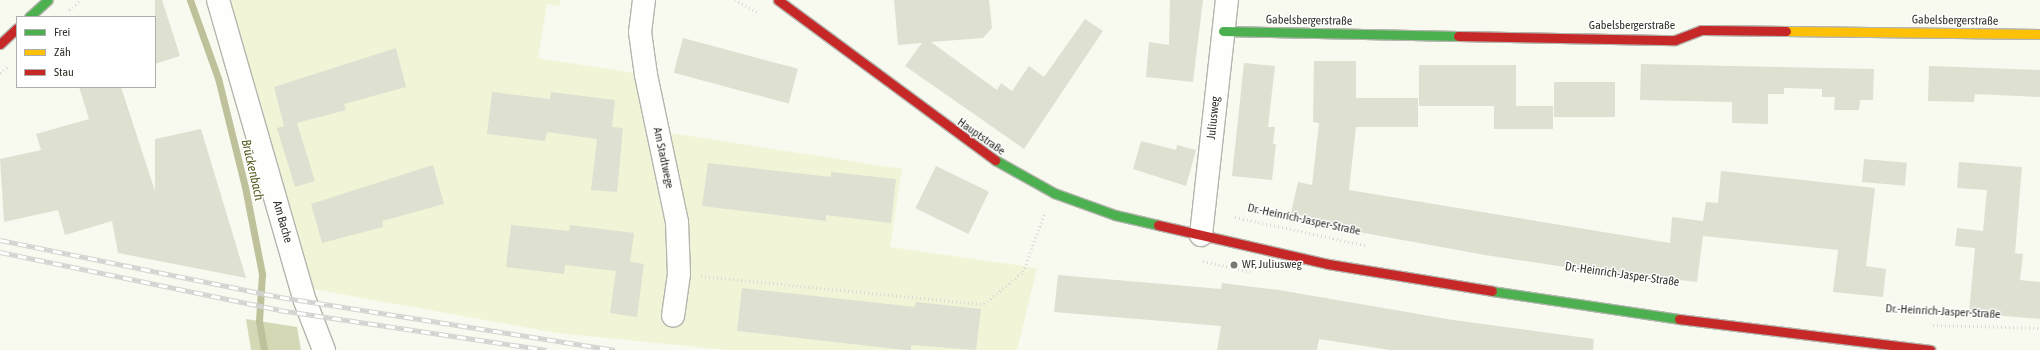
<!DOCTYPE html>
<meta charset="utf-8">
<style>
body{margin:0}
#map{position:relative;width:2040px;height:350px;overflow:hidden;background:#f8faef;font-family:"Asap Condensed",sans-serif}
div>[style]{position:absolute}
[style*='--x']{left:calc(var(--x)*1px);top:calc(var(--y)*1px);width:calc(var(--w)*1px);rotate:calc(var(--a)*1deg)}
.green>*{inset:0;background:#f1f4d7}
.forest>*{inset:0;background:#d4d8b5}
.stream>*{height:7px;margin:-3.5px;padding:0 3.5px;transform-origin:3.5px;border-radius:3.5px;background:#bec19a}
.building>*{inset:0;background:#dee0d1;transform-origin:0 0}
.path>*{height:2.5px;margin-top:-1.25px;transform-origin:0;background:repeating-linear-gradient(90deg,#d9dad7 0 1px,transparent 0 4px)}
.roads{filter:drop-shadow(1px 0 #b4b5ae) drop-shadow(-1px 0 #b4b5ae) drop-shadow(0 1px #b4b5ae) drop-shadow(0 -1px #b4b5ae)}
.street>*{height:22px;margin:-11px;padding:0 11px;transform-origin:11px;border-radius:11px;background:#fefefd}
.fast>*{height:9px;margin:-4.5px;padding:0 4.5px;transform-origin:4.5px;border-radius:4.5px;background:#4caf50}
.slow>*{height:9px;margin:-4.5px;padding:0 4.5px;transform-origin:4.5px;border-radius:4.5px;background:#ffc107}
.jam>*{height:9px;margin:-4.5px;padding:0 4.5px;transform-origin:4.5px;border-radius:4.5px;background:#c62828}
.rail>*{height:4.5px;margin-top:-2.25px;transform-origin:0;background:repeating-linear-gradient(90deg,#fff 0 9px,#d3d4d1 0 18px);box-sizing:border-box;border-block:1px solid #d3d4d1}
.dots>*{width:11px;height:11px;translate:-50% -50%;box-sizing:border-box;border:2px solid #fff;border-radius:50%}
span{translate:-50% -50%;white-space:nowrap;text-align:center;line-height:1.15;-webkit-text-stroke:3px #fff;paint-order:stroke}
.street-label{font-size:12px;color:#33332c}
.poi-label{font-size:12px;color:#33332c}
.left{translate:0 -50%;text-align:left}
.water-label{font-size:13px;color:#56591d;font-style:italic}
.legend{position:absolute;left:16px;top:16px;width:140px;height:72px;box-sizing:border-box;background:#fff;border:1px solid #adadab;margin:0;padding:5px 7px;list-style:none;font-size:12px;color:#33332c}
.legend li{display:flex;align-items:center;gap:8px;height:20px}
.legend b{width:20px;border:1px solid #adadab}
</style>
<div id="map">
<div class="green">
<i style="clip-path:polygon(228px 0,560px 0,560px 6px,547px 4px,538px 58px,646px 75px,657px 131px,902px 169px,890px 247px,1037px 268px,1017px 350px,727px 350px,557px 333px,301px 287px)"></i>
</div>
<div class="forest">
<i style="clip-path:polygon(246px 319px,297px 327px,301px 350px,251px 350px)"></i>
</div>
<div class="stream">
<i style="--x:190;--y:0;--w:83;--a:70.3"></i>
<i style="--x:218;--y:78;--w:112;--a:76.1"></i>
<i style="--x:245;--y:187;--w:89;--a:78.9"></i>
<i style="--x:262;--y:274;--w:47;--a:93.7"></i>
<i style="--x:259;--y:321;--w:29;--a:80"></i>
</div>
<div class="building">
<i style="clip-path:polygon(155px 0,162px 0,180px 56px,155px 64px)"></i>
<i style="clip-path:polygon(894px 0,989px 0,992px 28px,983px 38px,931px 42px,997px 90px,1001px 83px,1012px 91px,1029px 66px,1044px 77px,1085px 19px,1103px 31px,1024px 149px,905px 66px,922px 43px,898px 45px)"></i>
<i style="clip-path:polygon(1170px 0,1203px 0,1193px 82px,1146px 77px,1149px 42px,1169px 45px)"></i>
<i style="left:683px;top:38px;width:119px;height:36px;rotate:15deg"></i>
<i style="clip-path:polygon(396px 48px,406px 87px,344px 104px,346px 110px,297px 123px,315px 181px,295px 187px,277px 128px,296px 123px,284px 126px,274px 87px)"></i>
<i style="clip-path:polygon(1314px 61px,1356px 61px,1356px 98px,1418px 98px,1418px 127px,1356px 127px,1349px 190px,1670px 243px,1672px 217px,1703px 221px,1706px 202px,1718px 203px,1721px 171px,1875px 188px,1866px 266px,1886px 269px,1883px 297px,1833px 292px,1838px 250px,1703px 236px,1697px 282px,1645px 276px,1645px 279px,1485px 255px,1353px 231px,1353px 228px,1291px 213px,1298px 182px,1312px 185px,1319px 123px,1313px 122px)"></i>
<i style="clip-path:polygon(1244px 63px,1275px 66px,1268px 127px,1275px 127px,1273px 144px,1276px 144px,1272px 180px,1232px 176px)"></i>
<i style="clip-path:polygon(1641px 64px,1874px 69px,1873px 100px,1860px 100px,1859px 110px,1834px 110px,1835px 97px,1822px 97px,1822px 89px,1784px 88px,1784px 94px,1768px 94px,1768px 124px,1732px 123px,1732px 102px,1640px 100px)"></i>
<i style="clip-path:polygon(1419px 65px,1516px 65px,1516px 106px,1553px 106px,1553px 129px,1494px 129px,1494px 106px,1419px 106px)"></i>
<i style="clip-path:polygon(1929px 66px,2040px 70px,2040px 97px,1975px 94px,1974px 102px,1928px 101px)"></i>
<i style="left:1554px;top:82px;width:61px;height:35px"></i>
<i style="clip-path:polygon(79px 87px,121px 87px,155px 191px,155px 139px,201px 129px,246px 278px,118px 253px,112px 221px,65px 235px,58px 210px,4px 222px,0 159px,41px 150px,36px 134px,89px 119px)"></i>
<i style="clip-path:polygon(492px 92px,550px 99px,551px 92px,615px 100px,612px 127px,623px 128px,617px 192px,591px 190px,597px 139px,547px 132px,545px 141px,487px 134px)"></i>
<i style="clip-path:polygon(1141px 141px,1176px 150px,1177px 145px,1196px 150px,1186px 186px,1133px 169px)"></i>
<i style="left:1864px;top:159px;width:43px;height:23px;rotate:5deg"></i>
<i style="clip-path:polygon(1959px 162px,2022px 167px,2015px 253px,2023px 254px,2020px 280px,2040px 282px,2040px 319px,1969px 313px,1975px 248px,1955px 246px,1957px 228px,1983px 231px,1987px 190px,1957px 188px)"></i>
<i style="clip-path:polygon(708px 163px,831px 177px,831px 172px,896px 179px,891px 223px,826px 215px,826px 221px,702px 206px)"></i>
<i style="clip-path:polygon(433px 165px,444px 204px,382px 221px,383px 227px,322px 243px,311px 204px)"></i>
<i style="left:936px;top:166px;width:59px;height:47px;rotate:26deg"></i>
<i style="clip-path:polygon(511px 225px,569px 231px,570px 225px,634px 233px,630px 262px,644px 264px,637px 317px,610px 313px,616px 271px,565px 265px,564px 274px,506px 267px)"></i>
<i style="clip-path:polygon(1058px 275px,1221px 289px,1222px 283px,1279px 290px,1453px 320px,1594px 339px,1593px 350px,1390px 350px,1319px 339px,1317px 350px,1217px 350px,1221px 326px,1054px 312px)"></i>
<i style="clip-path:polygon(742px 288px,915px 307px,916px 302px,981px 309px,976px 350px,911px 345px,911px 350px,905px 350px,737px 331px)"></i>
</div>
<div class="path">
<i style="--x:735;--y:0;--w:27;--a:28"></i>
<i style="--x:69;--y:10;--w:16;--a:-40"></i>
<i style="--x:0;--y:73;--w:11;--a:-41"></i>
<i style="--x:1235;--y:217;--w:133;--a:12.2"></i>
<i style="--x:1203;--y:261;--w:49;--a:12.9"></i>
<i style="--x:701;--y:276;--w:284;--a:5.7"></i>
<i style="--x:984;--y:304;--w:50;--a:-39.4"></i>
<i style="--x:1023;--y:272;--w:62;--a:-70.1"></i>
<i style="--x:1933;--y:325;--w:107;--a:1.6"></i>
</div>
<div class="roads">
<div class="street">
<i style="--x:218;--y:0;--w:313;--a:73.9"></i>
<i style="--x:305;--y:301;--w:53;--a:68.8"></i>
<i style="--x:644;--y:0;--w:32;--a:97"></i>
<i style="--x:640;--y:32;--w:43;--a:82.1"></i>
<i style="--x:646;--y:75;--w:150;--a:78.1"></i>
<i style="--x:677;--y:222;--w:52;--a:87.8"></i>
<i style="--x:679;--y:274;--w:42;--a:98.1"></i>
<i style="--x:1201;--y:235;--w:236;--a:-83.7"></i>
</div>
<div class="fast">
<i style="--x:29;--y:17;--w:25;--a:-42"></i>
<i style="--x:1223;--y:31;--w:235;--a:1.2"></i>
<i style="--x:995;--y:160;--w:68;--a:29.2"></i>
<i style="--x:1054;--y:193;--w:65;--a:19.8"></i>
<i style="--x:1115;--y:215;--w:44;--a:13.1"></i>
<i style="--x:1492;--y:291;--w:189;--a:8.5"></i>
</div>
<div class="slow">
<i style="--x:1786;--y:31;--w:254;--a:0.7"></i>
</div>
<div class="jam">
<i style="--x:778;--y:0;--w:270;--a:36.4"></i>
<i style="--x:1458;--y:36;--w:217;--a:1.1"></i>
<i style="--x:1675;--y:40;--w:28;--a:-21"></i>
<i style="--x:1701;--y:30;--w:85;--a:0.7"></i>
<i style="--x:0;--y:44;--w:23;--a:-43"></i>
<i style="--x:1158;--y:225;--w:174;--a:12.9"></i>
<i style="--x:1328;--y:264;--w:166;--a:9.3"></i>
<i style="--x:1679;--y:319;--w:253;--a:7"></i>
</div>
</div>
<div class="rail">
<i style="--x:0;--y:240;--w:286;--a:11.5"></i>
<i style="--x:280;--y:297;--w:339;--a:9"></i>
<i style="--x:0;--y:252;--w:285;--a:11.7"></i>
<i style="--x:279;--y:310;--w:271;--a:8.5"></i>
</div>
<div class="dots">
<i style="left:1234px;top:265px;background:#787970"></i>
</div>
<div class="street-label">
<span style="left:1309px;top:21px;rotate:1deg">Gabelsbergerstraße</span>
<span style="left:1955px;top:21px;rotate:1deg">Gabelsbergerstraße</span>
<span style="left:1632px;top:26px">Gabelsbergerstraße</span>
<span style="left:1214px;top:118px;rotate:-84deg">Juliusweg</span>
<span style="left:981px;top:137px;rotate:35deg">Hauptstraße</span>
<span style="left:663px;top:158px;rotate:78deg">Am Stadtwege</span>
<span style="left:1304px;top:220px;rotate:12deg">Dr.-Heinrich-Jasper-Straße</span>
<span style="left:282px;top:222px;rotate:74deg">Am Bache</span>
<span style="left:1622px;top:275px;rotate:8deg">Dr.-Heinrich-Jasper-Straße</span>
<span style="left:1943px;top:312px;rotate:3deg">Dr.-Heinrich-Jasper-Straße</span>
</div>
<div class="poi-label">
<span class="left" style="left:1242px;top:265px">WF, Juliusweg</span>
</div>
<div class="water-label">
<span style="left:252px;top:170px;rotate:77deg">Brückenbach</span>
</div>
<ul class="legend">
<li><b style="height:5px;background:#4caf50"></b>Frei</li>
<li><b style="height:5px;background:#ffc107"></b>Zäh</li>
<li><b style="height:5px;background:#c62828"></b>Stau</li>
</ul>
</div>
